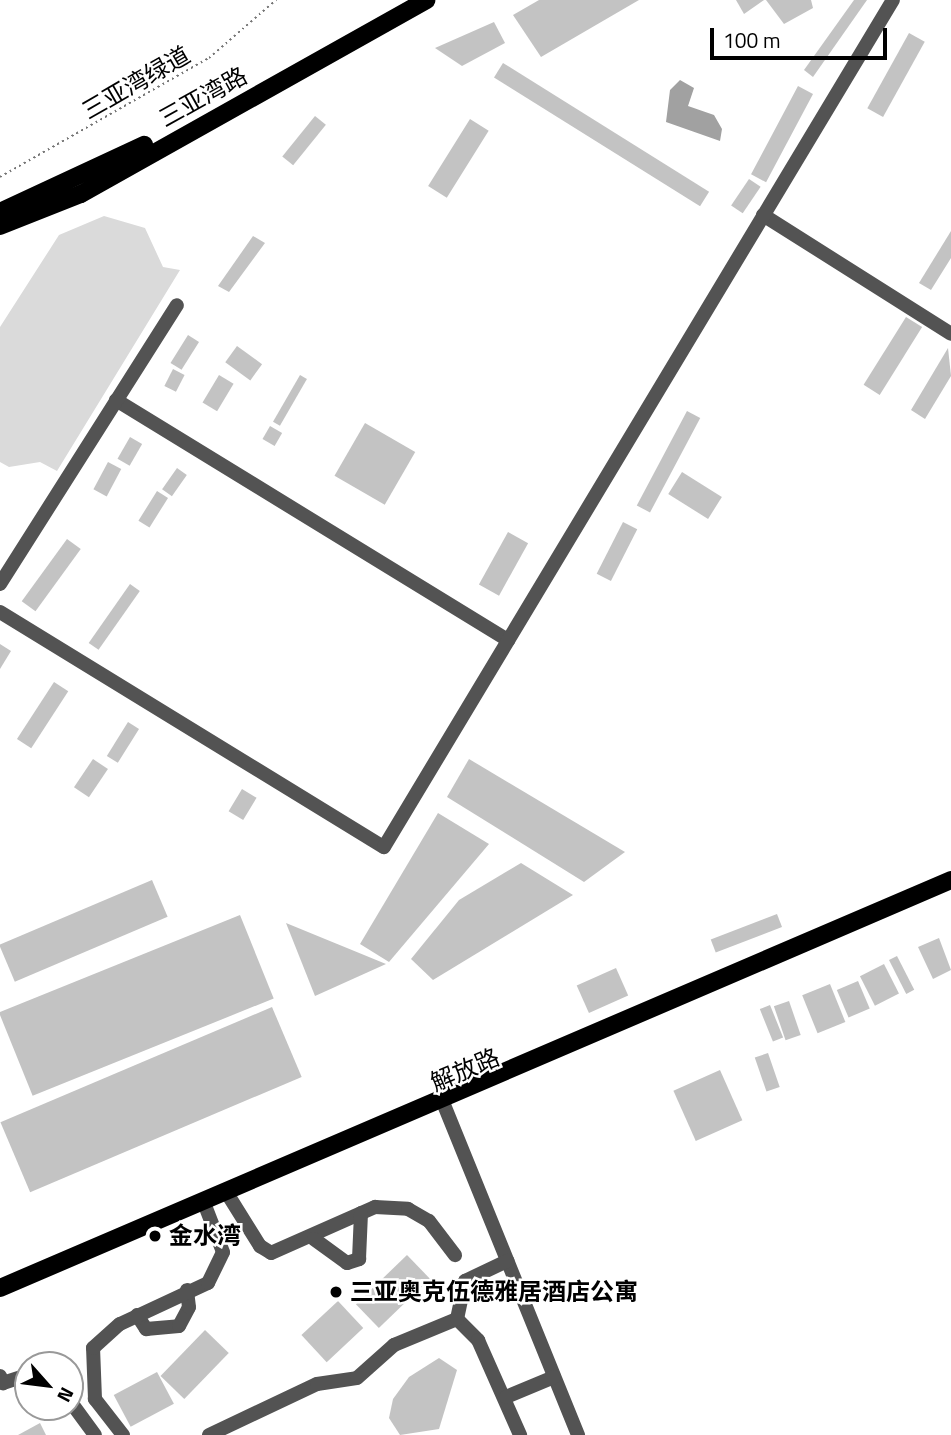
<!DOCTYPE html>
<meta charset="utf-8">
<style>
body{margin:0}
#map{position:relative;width:951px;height:1435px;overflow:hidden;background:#fff;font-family:"Titillium Web","Noto Sans SC",sans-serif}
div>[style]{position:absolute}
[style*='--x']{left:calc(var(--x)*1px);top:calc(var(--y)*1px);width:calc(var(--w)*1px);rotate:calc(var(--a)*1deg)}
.green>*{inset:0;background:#dadada}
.water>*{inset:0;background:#a1a1a1}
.building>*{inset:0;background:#c3c3c3;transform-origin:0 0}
.path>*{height:2px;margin-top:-1px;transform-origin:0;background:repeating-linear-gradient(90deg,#757575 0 2px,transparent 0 5.5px)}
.minor>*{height:14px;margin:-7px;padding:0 7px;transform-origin:7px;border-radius:7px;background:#535353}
.major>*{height:18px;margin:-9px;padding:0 9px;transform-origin:9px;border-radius:9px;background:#000}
.dots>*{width:19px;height:19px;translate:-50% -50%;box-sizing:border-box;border:4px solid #fff;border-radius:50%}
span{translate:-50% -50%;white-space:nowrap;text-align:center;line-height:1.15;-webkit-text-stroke:5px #fff;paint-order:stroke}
.street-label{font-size:24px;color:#000}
.poi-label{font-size:24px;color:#000;font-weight:700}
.left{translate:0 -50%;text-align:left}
.north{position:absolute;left:14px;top:1351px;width:70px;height:70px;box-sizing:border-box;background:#fff;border:2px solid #999;border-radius:50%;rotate:118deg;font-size:19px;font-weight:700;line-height:28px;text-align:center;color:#000}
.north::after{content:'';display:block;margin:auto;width:24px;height:32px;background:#000;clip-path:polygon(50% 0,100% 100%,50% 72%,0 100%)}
.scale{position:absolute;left:710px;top:28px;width:177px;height:32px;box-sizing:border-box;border:4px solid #000;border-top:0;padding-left:9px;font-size:21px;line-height:24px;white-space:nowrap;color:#000;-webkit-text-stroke:5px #fff;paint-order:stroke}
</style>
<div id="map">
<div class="green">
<i style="clip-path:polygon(104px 216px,145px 228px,163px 267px,180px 270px,57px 471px,40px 462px,9px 467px,0 462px,0 327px,59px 235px)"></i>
</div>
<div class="water">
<i style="clip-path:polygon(680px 80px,694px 88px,688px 106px,714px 115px,722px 129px,720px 141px,666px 122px,670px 90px)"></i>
</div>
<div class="building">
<i style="clip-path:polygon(539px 0,639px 0,541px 57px,513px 15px)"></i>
<i style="clip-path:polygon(736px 0,764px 0,744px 14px)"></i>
<i style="clip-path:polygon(766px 0,811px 0,813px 8px,784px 24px)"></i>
<i style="clip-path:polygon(854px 0,867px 0,813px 77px,804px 70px)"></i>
<i style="clip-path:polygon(494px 22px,505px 43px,462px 66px,435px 48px)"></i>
<i style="left:909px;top:33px;width:18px;height:86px;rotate:29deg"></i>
<i style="left:503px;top:63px;width:243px;height:17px;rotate:32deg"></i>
<i style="left:798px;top:86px;width:17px;height:100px;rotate:28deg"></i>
<i style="left:315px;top:116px;width:14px;height:52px;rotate:39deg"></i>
<i style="left:470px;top:119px;width:22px;height:79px;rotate:32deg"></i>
<i style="left:749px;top:179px;width:14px;height:32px;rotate:34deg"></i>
<i style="clip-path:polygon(951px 231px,951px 258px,931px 290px,919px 283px)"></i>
<i style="clip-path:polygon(253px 236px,265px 243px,229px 292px,218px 286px)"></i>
<i style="left:906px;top:317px;width:19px;height:80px;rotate:32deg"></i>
<i style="left:188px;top:335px;width:13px;height:33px;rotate:32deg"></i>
<i style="left:237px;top:346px;width:31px;height:20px;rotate:36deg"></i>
<i style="clip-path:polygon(948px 348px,951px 376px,925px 419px,911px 410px)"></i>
<i style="left:173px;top:369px;width:13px;height:19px;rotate:27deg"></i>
<i style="left:219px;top:375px;width:17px;height:32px;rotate:31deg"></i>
<i style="left:300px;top:375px;width:8px;height:54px;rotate:30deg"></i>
<i style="left:687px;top:411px;width:15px;height:107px;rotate:28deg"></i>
<i style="left:365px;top:423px;width:58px;height:61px;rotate:30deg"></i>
<i style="left:270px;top:426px;width:14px;height:15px;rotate:30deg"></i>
<i style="left:130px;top:437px;width:14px;height:25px;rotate:30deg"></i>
<i style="left:108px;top:462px;width:15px;height:31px;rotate:28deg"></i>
<i style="left:177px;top:468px;width:12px;height:26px;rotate:35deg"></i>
<i style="left:682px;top:472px;width:47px;height:26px;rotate:32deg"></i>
<i style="left:157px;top:491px;width:13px;height:35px;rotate:32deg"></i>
<i style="left:623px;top:522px;width:16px;height:58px;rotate:27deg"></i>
<i style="left:508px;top:532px;width:23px;height:60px;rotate:29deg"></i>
<i style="left:67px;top:539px;width:17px;height:77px;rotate:36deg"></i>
<i style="left:130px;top:584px;width:12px;height:72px;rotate:35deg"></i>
<i style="clip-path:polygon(0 644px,11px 651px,0 669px)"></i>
<i style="left:54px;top:682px;width:17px;height:68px;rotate:33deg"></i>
<i style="left:128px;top:722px;width:13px;height:40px;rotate:32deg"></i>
<i style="left:93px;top:759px;width:18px;height:34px;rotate:34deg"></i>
<i style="clip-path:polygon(469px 759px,625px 852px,584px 882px,447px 797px)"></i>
<i style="left:242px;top:789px;width:17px;height:26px;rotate:31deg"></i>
<i style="clip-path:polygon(438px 813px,489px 844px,389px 962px,360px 944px)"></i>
<i style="clip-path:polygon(521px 863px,573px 895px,433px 980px,411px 959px,459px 900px)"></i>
<i style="left:152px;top:880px;width:40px;height:166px;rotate:67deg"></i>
<i style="left:777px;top:914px;width:14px;height:71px;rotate:69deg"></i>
<i style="left:240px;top:915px;width:90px;height:260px;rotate:68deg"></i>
<i style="clip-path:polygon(286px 923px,386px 964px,315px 996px)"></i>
<i style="clip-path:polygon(939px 938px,951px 970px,933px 979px,918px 947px)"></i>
<i style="left:897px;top:956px;width:38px;height:9px;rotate:63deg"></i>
<i style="left:884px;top:964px;width:33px;height:27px;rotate:63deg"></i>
<i style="left:616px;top:968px;width:30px;height:43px;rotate:66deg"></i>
<i style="left:858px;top:981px;width:30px;height:23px;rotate:67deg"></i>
<i style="left:830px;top:984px;width:41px;height:30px;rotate:68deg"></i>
<i style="left:789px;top:1001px;width:36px;height:16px;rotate:71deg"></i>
<i style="left:770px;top:1005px;width:35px;height:11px;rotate:68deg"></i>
<i style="left:272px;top:1007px;width:76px;height:295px;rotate:67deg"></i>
<i style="left:768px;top:1053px;width:36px;height:14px;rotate:71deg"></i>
<i style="left:720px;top:1070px;width:55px;height:51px;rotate:66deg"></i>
<i style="left:407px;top:1255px;width:33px;height:71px;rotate:46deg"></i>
<i style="left:338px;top:1301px;width:37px;height:50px;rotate:47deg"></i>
<i style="left:205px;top:1330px;width:33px;height:64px;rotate:44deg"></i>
<i style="clip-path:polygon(439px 1358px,457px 1370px,439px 1429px,400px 1435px,389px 1418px,393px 1399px,409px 1377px)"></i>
<i style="left:157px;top:1372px;width:36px;height:49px;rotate:62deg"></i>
<i style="clip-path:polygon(40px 1423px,46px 1435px,18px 1435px)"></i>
</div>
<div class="path">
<i style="--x:0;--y:177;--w:241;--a:-29.7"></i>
<i style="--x:209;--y:58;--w:89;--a:-40.9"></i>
</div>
<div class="minor">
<i style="--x:763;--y:215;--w:222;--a:32.3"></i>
<i style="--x:116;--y:400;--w:460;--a:31.5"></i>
<i style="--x:0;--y:584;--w:330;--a:-57.6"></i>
<i style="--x:0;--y:612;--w:450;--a:31.5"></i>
<i style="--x:384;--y:847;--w:988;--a:-59"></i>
<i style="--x:440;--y:1095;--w:367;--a:67.9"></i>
<i style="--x:230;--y:1198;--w:57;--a:58"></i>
<i style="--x:260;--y:1246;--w:13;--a:32"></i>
<i style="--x:271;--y:1253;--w:114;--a:-23.9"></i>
<i style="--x:375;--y:1207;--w:33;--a:3"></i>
<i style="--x:408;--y:1209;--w:24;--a:30"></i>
<i style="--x:429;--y:1221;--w:43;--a:52.6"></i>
<i style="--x:314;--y:1239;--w:41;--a:36"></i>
<i style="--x:347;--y:1263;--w:13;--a:-18"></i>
<i style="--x:359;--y:1259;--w:46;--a:-87.5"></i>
<i style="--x:137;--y:1315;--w:17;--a:57"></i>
<i style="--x:146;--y:1329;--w:33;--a:-5"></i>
<i style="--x:179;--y:1326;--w:21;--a:-62"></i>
<i style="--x:189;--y:1307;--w:17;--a:-97"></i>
<i style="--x:457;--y:1319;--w:30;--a:45"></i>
<i style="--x:478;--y:1340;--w:104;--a:66.1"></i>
<i style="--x:0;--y:1376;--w:8;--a:67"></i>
<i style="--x:3;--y:1383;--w:26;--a:-18"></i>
<i style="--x:506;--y:1397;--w:52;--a:-22.6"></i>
<i style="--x:70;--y:1401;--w:42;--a:53.7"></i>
<i style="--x:123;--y:1435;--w:46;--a:-127.9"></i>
<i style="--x:95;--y:1399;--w:51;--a:-92.2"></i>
<i style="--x:93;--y:1348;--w:36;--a:-42"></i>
<i style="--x:120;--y:1324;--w:97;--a:-25"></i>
<i style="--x:208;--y:1283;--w:34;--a:-64"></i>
<i style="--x:223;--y:1252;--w:47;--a:-111.1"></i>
<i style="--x:209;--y:1435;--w:119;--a:-25.3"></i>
<i style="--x:317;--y:1384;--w:40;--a:-8.5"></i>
<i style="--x:357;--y:1378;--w:50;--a:-41.7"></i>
<i style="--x:394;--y:1345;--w:68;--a:-22.4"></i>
<i style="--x:457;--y:1319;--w:39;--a:-78"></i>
<i style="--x:465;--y:1281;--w:47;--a:-25.5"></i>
</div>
<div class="major">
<i style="--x:0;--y:212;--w:159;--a:-25"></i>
<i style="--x:0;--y:226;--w:87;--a:-21.6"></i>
<i style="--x:81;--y:194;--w:396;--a:-29.3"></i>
<i style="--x:0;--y:1288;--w:1035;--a:-23.22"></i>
</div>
<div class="dots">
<i style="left:155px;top:1236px;background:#000"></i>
<i style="left:336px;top:1292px;background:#000"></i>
</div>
<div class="street-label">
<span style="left:136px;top:83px;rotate:-30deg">三亚湾绿道</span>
<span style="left:203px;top:97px;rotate:-29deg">三亚湾路</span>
<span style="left:465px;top:1070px;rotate:-23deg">解放路</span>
</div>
<div class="poi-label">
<span class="left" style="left:169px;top:1236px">金水湾</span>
<span class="left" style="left:350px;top:1292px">三亚奥克伍德雅居酒店公寓</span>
</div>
<div class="north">N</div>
<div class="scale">100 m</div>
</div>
